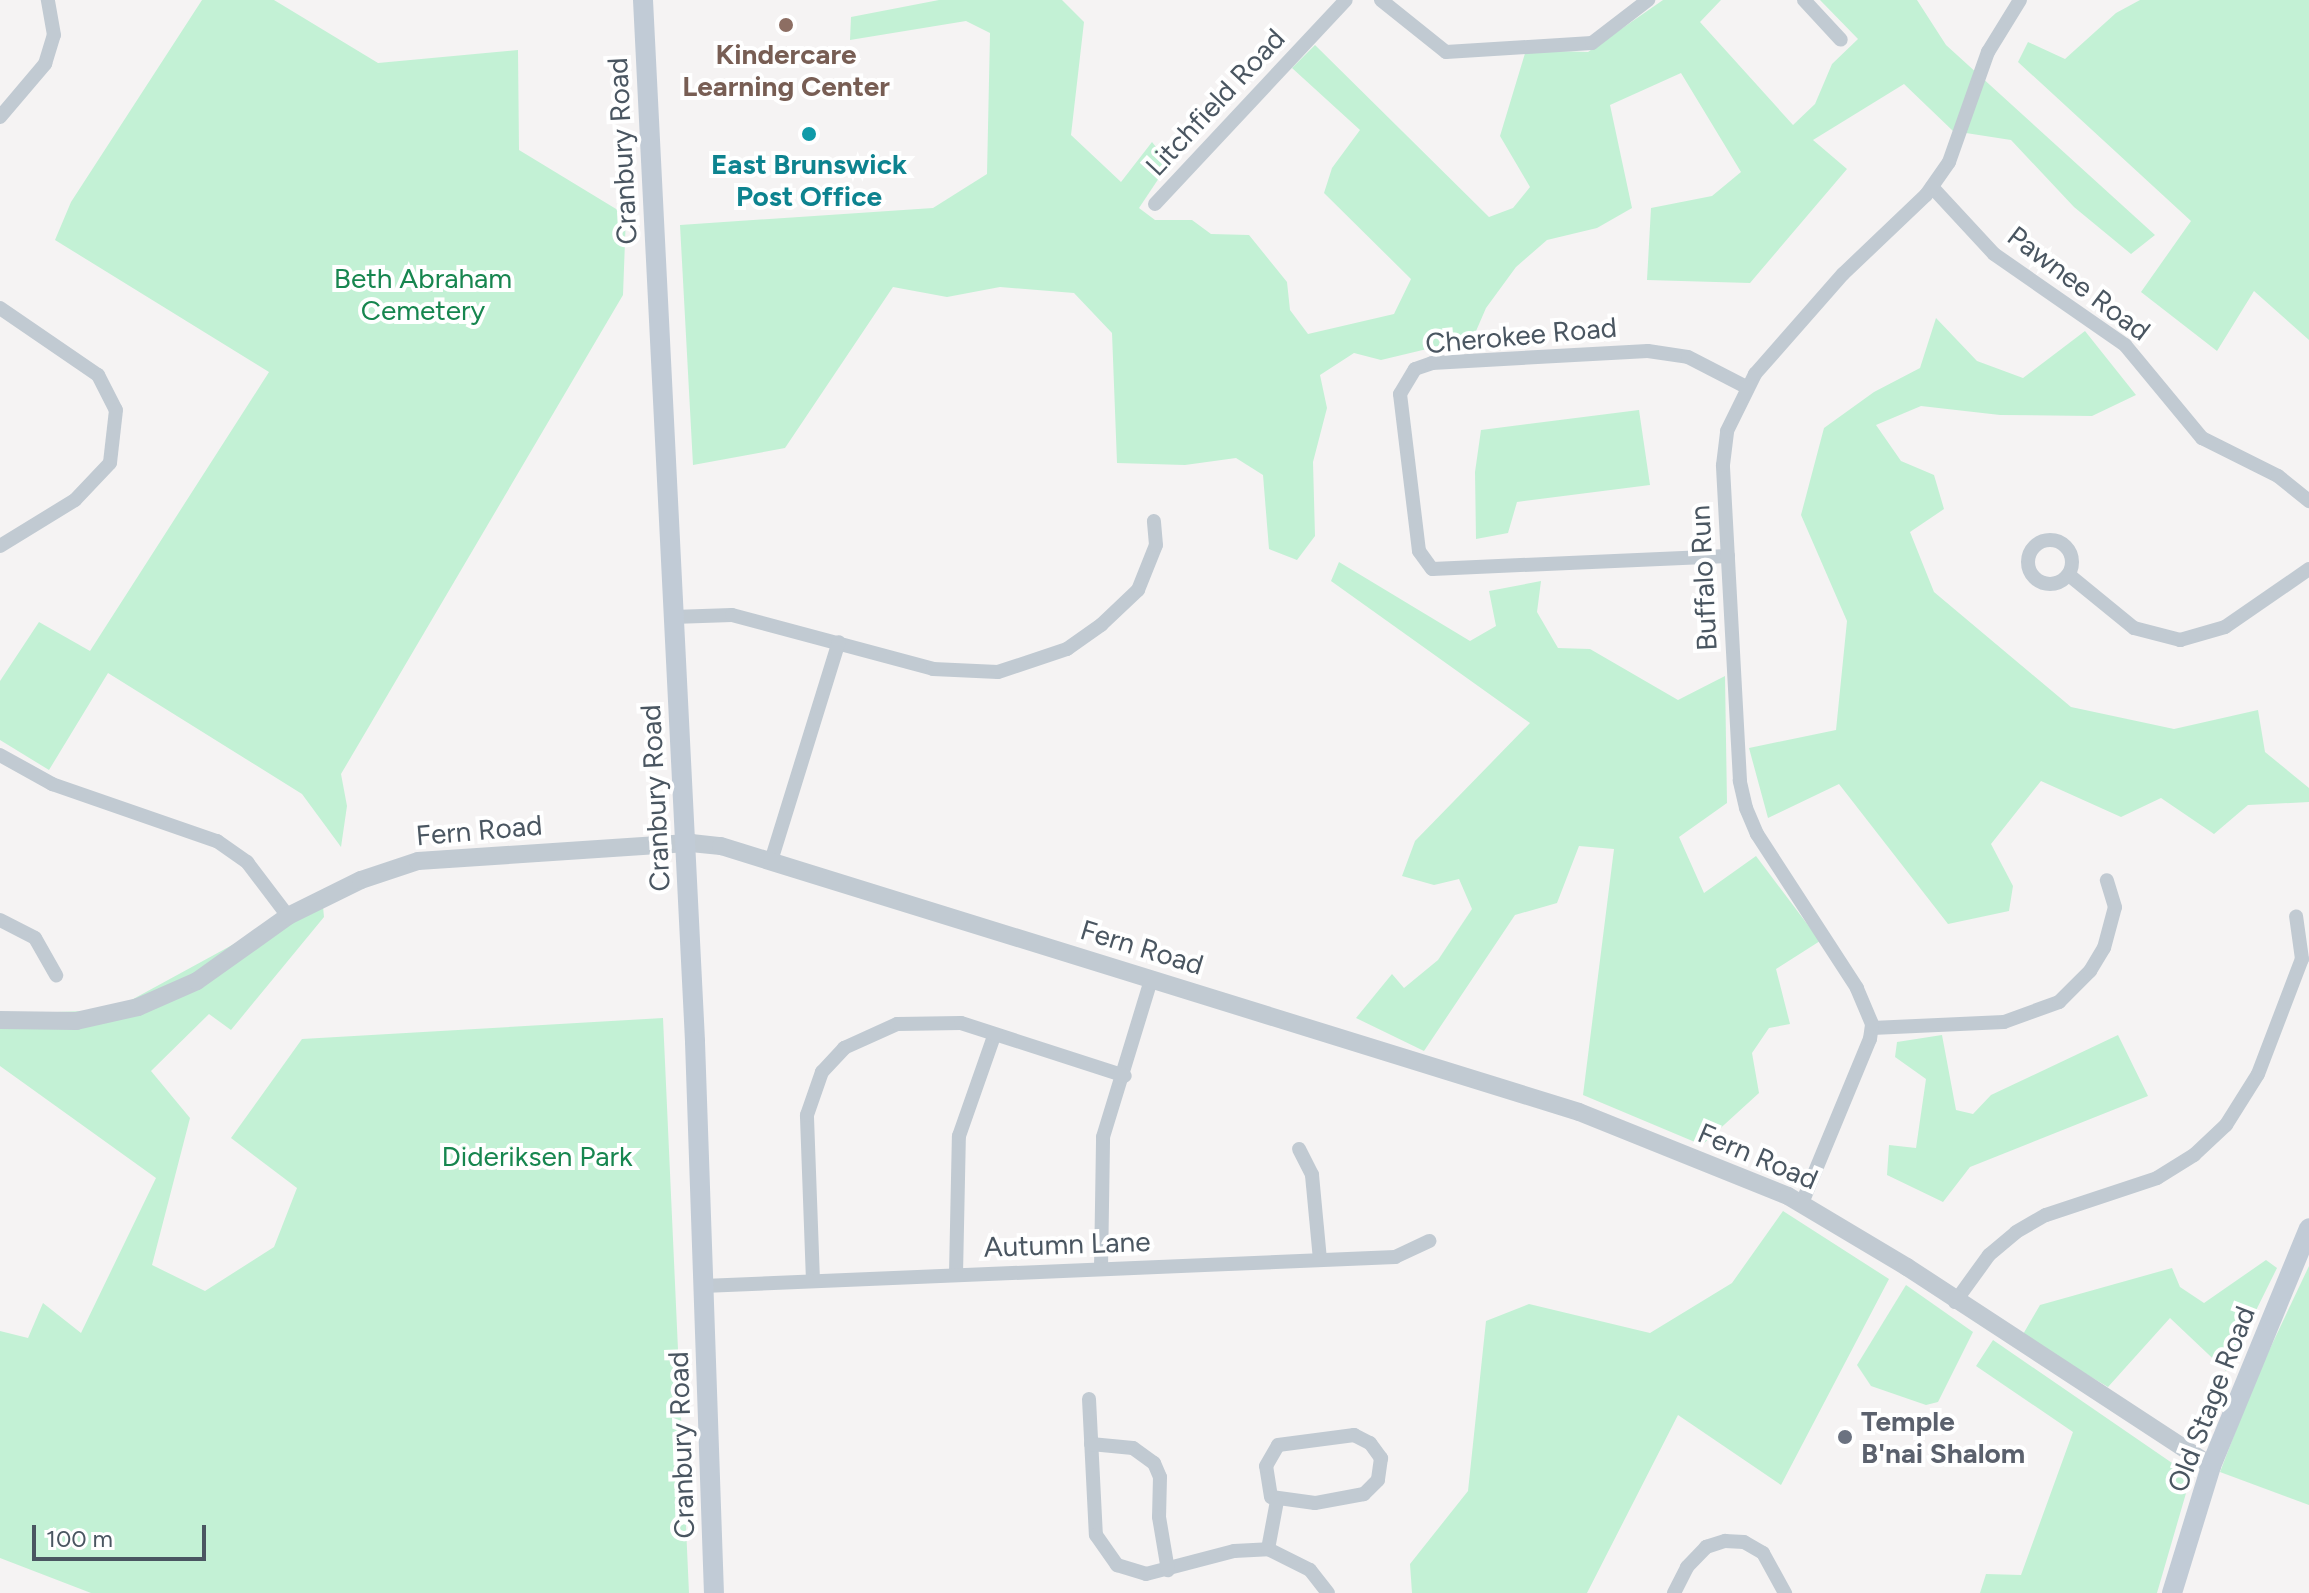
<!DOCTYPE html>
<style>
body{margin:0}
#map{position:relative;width:2309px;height:1593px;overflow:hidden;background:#f5f3f3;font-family:Figtree,sans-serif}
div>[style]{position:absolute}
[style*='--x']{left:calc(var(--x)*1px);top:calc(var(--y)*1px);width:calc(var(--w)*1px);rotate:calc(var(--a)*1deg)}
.green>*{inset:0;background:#c3f1d5}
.minor>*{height:14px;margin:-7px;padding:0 7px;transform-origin:7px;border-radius:7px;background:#c1cad2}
.minor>.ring{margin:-7px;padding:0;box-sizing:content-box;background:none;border:14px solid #c1cad2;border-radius:50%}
.tertiary>*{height:18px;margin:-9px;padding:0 9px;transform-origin:9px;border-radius:9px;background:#c1cad2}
.secondary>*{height:20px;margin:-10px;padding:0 10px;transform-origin:10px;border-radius:10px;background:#c1cbd6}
.dots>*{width:22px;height:22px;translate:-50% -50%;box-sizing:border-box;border:4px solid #fff;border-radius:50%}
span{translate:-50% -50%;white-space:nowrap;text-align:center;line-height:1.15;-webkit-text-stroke:8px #fff;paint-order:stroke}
.education-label{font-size:28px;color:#785e54;font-weight:700}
.street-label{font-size:28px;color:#4a5661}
.culture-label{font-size:28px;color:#0d838f;font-weight:700}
.park-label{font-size:28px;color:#17864f}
.worship-label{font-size:28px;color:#5b616d;font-weight:700}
.left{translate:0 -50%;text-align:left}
.scale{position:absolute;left:32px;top:1525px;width:174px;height:36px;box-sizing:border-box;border:4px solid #4a5661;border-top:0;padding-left:10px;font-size:24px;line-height:28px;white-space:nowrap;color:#4a5661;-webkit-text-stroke:6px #fff;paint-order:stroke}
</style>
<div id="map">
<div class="green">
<i style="clip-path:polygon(202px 0,274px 0,378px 63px,518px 50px,519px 150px,626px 215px,623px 295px,341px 774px,347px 806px,341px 847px,302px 794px,108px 673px,49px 770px,0 740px,0 681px,39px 622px,90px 651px,269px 372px,55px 240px,71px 202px)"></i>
<i style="clip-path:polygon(939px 0,1062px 0,1084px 22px,1071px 135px,1121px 182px,1152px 142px,1169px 163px,1139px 208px,1155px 220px,1192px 220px,1211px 234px,1249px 235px,1287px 282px,1290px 310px,1308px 334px,1394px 314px,1411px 279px,1324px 193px,1332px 168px,1360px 130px,1292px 68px,1315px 45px,1489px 217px,1513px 208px,1530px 187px,1500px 136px,1526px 50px,1588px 52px,1663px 0,1721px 0,1700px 22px,1793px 125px,1815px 104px,1832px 64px,1858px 39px,1820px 0,1917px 0,1946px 45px,2155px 235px,2131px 254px,2074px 207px,2011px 140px,1953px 131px,1904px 84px,1813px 140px,1847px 169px,1750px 283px,1647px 280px,1651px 208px,1712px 196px,1741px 172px,1681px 73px,1610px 105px,1632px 208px,1597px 228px,1547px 240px,1516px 267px,1486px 308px,1473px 338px,1381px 360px,1354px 353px,1320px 375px,1327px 408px,1313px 462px,1315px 536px,1297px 560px,1269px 549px,1263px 475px,1236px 458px,1185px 465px,1117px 463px,1112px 333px,1074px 293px,1000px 287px,947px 297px,893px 287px,785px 448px,693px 465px,680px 225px,933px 208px,987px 174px,990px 33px,966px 21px,850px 40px,851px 17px)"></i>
<i style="clip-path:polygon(2140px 0,2309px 0,2309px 340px,2254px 291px,2217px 351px,2141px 292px,2191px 221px,2018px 62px,2028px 42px,2065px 59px,2116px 13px)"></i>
<i style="clip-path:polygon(1936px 318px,1977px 361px,2023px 378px,2085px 331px,2136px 395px,2092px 416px,2000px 415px,1921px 406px,1876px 425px,1901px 461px,1934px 475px,1944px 509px,1910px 532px,1934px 592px,2071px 707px,2174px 729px,2258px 710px,2265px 752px,2309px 788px,2309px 802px,2248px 805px,2214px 834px,2161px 798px,2121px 817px,2041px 781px,1991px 844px,2013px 886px,2009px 911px,1948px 924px,1839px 784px,1768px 818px,1749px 748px,1836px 730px,1847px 621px,1801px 515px,1824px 428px,1874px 392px,1920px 368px)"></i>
<i style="clip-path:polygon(1639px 410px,1650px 485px,1517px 502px,1508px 533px,1476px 539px,1475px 472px,1481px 430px)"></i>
<i style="clip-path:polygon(1339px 562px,1470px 641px,1496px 626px,1489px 591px,1541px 581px,1537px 612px,1558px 648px,1590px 649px,1678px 700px,1725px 676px,1727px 803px,1679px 837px,1704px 893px,1756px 856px,1820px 941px,1776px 969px,1790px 1024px,1769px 1028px,1752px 1053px,1759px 1093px,1702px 1145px,1583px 1095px,1614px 849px,1579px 846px,1557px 903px,1515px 915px,1424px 1051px,1356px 1018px,1392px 974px,1404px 988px,1438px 960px,1472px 909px,1459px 879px,1434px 885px,1402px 876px,1415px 841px,1530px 723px,1331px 581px)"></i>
<i style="clip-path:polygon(322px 896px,324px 917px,231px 1030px,209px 1014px,151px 1071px,190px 1118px,152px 1265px,205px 1291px,274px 1247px,297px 1188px,231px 1138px,302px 1039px,663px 1018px,689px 1593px,91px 1593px,0 1558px,0 1331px,28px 1338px,43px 1303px,81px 1333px,156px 1178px,0 1066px,0 1014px,113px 1010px)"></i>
<i style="clip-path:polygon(1942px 1035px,1956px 1110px,1973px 1114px,1991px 1095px,2118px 1035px,2148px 1096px,1970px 1167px,1943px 1202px,1887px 1175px,1889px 1145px,1916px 1148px,1926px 1079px,1895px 1057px,1897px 1042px)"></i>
<i style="clip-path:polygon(1783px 1211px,1889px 1279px,1781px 1485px,1678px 1415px,1587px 1593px,1412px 1593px,1410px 1564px,1468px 1491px,1486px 1321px,1529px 1304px,1650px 1333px,1732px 1283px)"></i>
<i style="clip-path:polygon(2266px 1260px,2277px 1268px,2226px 1371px,2170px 1318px,2108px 1387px,2022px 1336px,2040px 1305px,2172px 1268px,2180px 1287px,2204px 1303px)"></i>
<i style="clip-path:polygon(2309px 1266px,2309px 1505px,2220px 1472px,2256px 1378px)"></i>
<i style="clip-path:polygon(1906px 1285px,1973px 1332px,1938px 1402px,1926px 1405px,1871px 1386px,1857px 1365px)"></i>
<i style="clip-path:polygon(1993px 1340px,2191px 1476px,2157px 1593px,1980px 1593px,1986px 1574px,2021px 1575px,2073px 1432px,1976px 1366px)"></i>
</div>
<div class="minor">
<i style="--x:1381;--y:0;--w:83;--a:38.7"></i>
<i style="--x:1446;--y:52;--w:146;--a:-3.5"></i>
<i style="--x:1592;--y:43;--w:71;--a:-37.5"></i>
<i style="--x:1804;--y:0;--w:54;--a:47.2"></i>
<i style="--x:0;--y:117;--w:70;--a:-49.7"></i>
<i style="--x:45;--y:64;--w:30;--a:-73"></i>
<i style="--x:54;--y:35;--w:36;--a:-100"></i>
<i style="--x:1932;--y:187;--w:91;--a:47.2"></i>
<i style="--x:1994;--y:254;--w:160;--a:34.8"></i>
<i style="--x:2125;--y:345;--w:121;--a:50.4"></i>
<i style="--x:2202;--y:438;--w:85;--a:26.6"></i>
<i style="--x:2278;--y:476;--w:40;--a:39"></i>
<i style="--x:1155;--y:204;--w:279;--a:-46.9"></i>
<i style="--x:0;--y:308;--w:119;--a:34.4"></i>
<i style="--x:98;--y:375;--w:39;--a:63"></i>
<i style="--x:116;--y:410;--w:53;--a:96.5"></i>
<i style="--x:110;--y:463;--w:51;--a:133.4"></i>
<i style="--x:75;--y:500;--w:88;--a:148.5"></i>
<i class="ring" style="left:2028px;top:540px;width:30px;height:30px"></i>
<i style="--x:1728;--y:556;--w:296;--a:177.5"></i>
<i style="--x:1432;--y:569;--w:22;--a:-126"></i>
<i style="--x:1419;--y:551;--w:158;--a:-96.9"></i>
<i style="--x:1400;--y:394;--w:29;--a:-59"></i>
<i style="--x:1415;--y:369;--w:18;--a:-19"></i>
<i style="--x:1432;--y:363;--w:216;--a:-3.2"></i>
<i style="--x:1648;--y:351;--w:40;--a:8.5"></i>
<i style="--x:1688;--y:357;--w:65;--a:27.3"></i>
<i style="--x:2069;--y:575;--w:84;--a:39.2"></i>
<i style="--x:2134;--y:628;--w:48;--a:14.6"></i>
<i style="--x:2180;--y:640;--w:47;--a:-16.1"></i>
<i style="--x:2225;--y:627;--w:102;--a:-34.6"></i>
<i style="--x:673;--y:617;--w:59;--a:-1.9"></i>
<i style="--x:732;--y:615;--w:208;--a:15"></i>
<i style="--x:933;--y:669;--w:65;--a:2.6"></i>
<i style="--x:998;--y:672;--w:73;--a:-18.4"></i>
<i style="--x:1067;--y:649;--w:42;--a:-35.2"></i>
<i style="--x:1101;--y:625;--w:51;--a:-43.4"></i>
<i style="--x:1138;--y:590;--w:48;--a:-68.2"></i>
<i style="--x:1156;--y:545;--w:24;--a:-95"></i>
<i style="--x:0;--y:755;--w:60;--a:29.1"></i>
<i style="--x:52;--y:784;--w:175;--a:19.1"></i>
<i style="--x:217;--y:841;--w:37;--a:35"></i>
<i style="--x:247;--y:862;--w:68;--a:52.8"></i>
<i style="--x:771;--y:861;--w:229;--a:-72.8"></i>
<i style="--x:0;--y:920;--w:39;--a:27"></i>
<i style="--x:35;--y:938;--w:43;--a:60.4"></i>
<i style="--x:1872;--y:1028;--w:132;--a:-2.6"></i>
<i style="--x:2004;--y:1022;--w:59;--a:-20"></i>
<i style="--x:2059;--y:1002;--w:44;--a:-45"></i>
<i style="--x:2090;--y:971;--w:27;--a:-59"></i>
<i style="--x:2104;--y:948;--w:42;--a:-75"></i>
<i style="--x:2115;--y:907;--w:28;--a:-107"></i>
<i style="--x:1299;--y:1149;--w:29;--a:63"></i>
<i style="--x:1312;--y:1175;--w:84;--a:84.6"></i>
<i style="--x:1802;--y:1203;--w:178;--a:-67.5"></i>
<i style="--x:1870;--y:1039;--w:15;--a:-82"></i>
<i style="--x:1872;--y:1024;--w:39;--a:-113"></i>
<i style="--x:1857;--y:988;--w:184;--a:-123"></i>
<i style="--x:1757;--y:834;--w:28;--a:-113"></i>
<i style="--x:1746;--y:808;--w:28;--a:-103"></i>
<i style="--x:1740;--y:781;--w:316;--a:-93.1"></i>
<i style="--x:1723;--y:465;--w:34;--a:-83"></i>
<i style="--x:1727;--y:431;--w:64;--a:-63.8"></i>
<i style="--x:1755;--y:374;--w:133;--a:-48.7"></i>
<i style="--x:1843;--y:274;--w:115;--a:-43.6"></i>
<i style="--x:1926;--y:195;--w:40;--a:-55.1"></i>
<i style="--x:1949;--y:162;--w:117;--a:-70.5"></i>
<i style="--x:1988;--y:52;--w:61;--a:-58.4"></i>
<i style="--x:1101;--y:1269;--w:132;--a:-89.1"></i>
<i style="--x:1103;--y:1137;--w:164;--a:-73"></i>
<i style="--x:956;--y:1274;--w:138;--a:-88.8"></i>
<i style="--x:959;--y:1136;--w:106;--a:-70.7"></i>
<i style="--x:813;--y:1281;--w:166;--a:-92.1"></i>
<i style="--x:807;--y:1115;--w:46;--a:-70.8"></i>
<i style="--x:822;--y:1072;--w:33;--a:-47"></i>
<i style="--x:844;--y:1048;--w:58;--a:-24.4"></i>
<i style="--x:897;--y:1024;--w:64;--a:-0.9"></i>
<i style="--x:961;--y:1023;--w:172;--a:17.9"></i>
<i style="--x:703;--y:1286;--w:693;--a:-2.4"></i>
<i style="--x:1395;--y:1257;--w:38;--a:-25"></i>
<i style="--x:1955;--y:1302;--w:58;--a:-54.1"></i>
<i style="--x:1989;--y:1255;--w:35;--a:-40"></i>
<i style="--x:2016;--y:1232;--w:34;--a:-30"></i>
<i style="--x:2046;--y:1215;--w:117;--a:-18.4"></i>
<i style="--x:2157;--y:1178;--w:44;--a:-31.9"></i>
<i style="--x:2194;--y:1155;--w:44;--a:-43.2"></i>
<i style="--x:2226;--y:1125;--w:60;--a:-57.9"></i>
<i style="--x:2258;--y:1074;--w:123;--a:-69.1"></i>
<i style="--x:2302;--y:959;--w:43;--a:-97.9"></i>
<i style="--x:1089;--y:1399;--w:136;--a:87.1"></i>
<i style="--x:1096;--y:1535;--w:37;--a:55"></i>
<i style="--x:1117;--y:1565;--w:30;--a:17"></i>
<i style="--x:1146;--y:1574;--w:91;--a:-14.6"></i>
<i style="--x:1234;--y:1551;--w:34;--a:-3"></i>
<i style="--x:1268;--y:1549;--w:47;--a:26.6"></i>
<i style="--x:1310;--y:1570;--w:29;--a:52"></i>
<i style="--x:1354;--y:1435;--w:18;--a:27"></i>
<i style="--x:1370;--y:1443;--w:19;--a:54"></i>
<i style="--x:1381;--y:1458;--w:22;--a:98"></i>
<i style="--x:1378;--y:1480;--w:20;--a:135"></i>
<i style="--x:1364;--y:1494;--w:50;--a:169.6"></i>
<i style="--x:1315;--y:1503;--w:44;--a:-172.2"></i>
<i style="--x:1271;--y:1497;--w:31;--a:-99"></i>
<i style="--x:1266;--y:1466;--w:24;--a:-60"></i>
<i style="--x:1278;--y:1445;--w:77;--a:-7.5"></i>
<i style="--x:1091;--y:1444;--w:42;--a:5.4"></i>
<i style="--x:1133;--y:1448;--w:26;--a:36"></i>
<i style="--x:1154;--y:1463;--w:15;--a:67"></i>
<i style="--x:1160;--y:1477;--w:40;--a:91.4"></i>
<i style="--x:1159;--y:1517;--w:54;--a:80.4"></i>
<i style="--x:1268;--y:1549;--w:49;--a:-79.4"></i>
<i style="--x:1674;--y:1593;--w:29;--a:-63"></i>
<i style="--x:1687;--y:1567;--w:28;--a:-46"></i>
<i style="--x:1706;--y:1547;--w:20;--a:-18"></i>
<i style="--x:1725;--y:1541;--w:19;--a:3"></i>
<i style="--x:1744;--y:1542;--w:22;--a:30"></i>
<i style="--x:1763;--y:1553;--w:46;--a:61.2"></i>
</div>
<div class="tertiary">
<i style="--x:0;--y:1020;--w:76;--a:0.8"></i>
<i style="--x:76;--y:1021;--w:64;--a:-12.7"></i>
<i style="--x:138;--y:1007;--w:64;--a:-23.8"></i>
<i style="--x:197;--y:981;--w:112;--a:-35.5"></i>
<i style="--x:288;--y:916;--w:81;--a:-26.3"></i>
<i style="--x:361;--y:880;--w:60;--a:-18.4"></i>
<i style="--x:418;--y:861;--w:274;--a:-3.8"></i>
<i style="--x:691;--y:843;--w:30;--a:6"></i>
<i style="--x:721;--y:846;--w:898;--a:17.22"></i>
<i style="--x:1579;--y:1112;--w:225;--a:21.9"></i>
<i style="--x:1788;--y:1196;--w:139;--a:30.8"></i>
<i style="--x:1907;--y:1267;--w:363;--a:33.2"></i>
</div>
<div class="secondary">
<i style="--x:643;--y:0;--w:1043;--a:87.14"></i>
<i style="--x:695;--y:1042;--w:551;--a:88.03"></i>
<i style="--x:2172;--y:1593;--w:133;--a:-72.9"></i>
<i style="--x:2211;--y:1466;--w:257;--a:-67.6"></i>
</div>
<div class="dots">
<i style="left:786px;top:25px;background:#8d6e63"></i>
<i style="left:809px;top:134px;background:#0f9aa8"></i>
<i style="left:1845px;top:1437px;background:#6b7280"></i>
</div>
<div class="education-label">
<span style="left:786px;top:70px">Kindercare<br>Learning Center</span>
</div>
<div class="street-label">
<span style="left:1215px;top:102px;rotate:-47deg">Litchfield Road</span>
<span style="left:622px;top:151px;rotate:-93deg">Cranbury Road</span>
<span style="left:2079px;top:283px;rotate:37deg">Pawnee Road</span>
<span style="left:1521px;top:335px;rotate:-5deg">Cherokee Road</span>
<span style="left:1703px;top:578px;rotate:-93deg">Buffalo Run</span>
<span style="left:655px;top:798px;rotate:-93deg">Cranbury Road</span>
<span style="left:479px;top:830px;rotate:-5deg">Fern Road</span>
<span style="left:1142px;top:947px;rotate:17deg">Fern Road</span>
<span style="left:1758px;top:1156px;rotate:23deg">Fern Road</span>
<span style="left:1067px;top:1244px;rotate:-2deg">Autumn Lane</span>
<span style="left:2211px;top:1399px;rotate:-69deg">Old Stage Road</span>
<span style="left:681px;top:1445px;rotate:-92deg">Cranbury Road</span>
</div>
<div class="culture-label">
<span style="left:809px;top:180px">East Brunswick<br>Post Office</span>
</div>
<div class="park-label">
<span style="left:423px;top:294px">Beth Abraham<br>Cemetery</span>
<span style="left:537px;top:1156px">Dideriksen Park</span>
</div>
<div class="worship-label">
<span class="left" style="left:1861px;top:1437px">Temple<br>B'nai Shalom</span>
</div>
<div class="scale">100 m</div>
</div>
